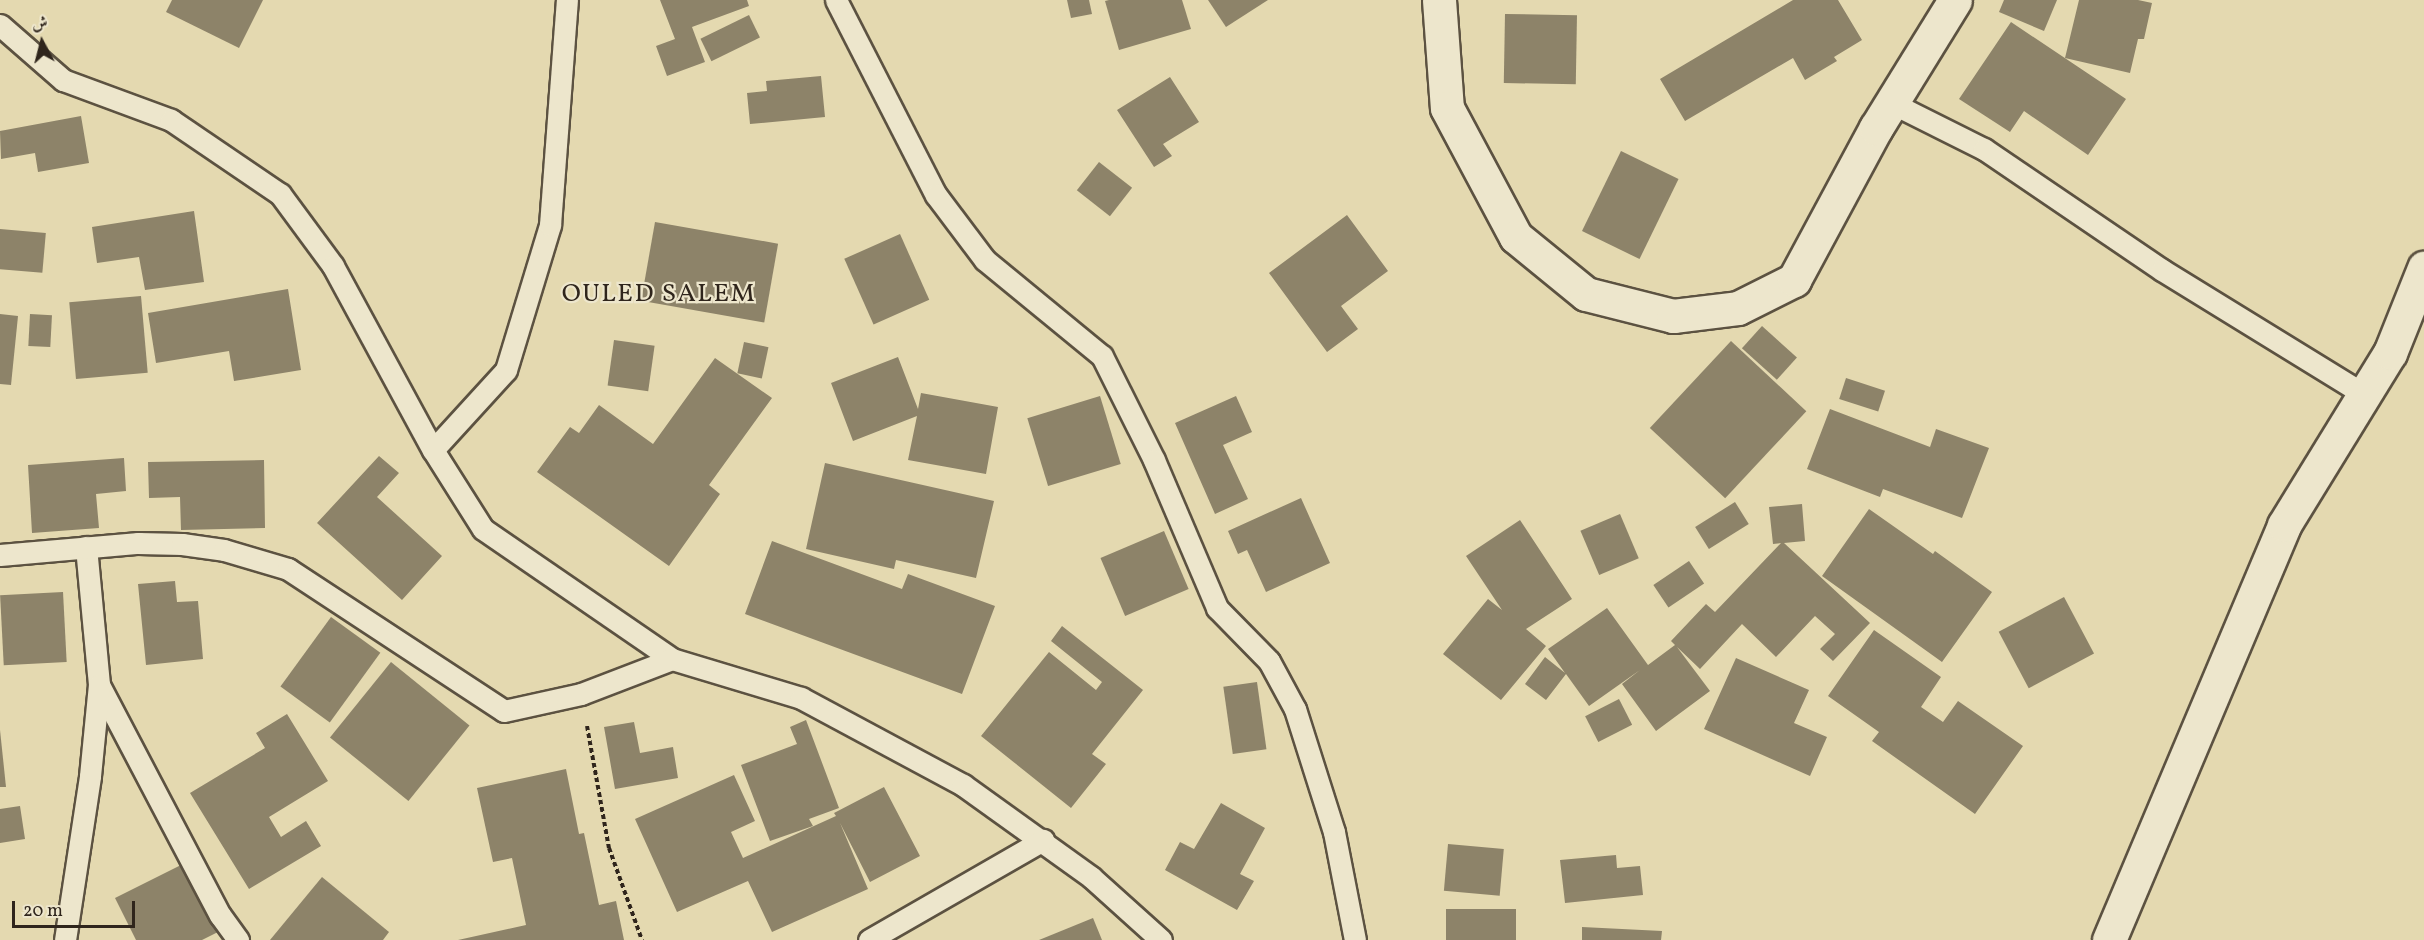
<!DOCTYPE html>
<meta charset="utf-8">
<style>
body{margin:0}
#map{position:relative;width:2424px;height:940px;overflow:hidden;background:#e4d9b0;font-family:Vollkorn,Amiri,serif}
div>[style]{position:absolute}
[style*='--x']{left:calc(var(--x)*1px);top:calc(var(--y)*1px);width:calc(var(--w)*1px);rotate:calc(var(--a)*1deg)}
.building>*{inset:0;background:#8d8369;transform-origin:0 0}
.path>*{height:4px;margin-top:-2px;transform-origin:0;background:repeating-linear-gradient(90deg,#2f251c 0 4.5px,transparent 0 7.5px)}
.roads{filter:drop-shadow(2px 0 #5c5241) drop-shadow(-2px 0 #5c5241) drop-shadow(0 2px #5c5241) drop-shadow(0 -2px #5c5241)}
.service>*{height:21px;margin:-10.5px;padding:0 10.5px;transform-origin:10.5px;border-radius:10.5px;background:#ede6cc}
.minor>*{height:33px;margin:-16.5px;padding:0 16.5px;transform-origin:16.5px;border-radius:16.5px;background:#ede6cc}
span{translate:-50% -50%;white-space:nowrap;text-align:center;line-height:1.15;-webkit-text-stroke:4.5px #ede6cc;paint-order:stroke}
.quarter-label{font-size:26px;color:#2f251c;letter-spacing:1.5px}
.north{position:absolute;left:12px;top:12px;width:60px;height:60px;-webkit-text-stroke:4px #ede6cc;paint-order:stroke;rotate:353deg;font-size:16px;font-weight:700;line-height:24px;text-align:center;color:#2f251c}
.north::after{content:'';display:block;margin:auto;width:21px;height:27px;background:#2f251c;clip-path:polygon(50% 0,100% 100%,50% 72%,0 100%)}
.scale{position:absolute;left:12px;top:901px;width:123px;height:27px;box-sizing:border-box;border:3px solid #2f251c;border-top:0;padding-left:8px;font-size:18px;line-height:21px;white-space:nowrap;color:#2f251c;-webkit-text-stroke:4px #ede6cc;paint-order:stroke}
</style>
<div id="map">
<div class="building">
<i style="clip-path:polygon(172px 0,263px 0,239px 48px,166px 12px)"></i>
<i style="clip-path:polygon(660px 0,747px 0,749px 6px,692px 27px,705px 62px,667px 76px,656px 46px,675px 39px)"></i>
<i style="clip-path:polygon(1067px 0,1089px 0,1092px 14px,1071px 18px)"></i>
<i style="clip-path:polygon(1109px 0,1182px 0,1191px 29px,1119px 50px,1105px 1px)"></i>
<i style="clip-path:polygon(1208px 0,1268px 0,1226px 27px)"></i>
<i style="clip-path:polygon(1793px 0,1838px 0,1862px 40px,1834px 57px,1837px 61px,1805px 80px,1793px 58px,1685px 121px,1660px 79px)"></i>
<i style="clip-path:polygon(2004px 0,2057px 0,2044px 31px,1999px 12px)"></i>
<i style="clip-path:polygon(2079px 0,2138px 0,2152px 3px,2144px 39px,2138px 39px,2130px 73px,2065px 58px)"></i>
<i style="left:1505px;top:14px;width:72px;height:69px;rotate:1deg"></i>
<i style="left:749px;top:15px;width:25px;height:54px;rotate:64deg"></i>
<i style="clip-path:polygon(2011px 22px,2126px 99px,2088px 155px,2024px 111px,2010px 132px,1959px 99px)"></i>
<i style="clip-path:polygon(821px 76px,825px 117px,750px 124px,747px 93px,767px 91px,766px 81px)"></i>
<i style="clip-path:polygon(1170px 77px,1199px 122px,1163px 144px,1172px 156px,1154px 167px,1117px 110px)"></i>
<i style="clip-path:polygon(81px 116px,89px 163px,38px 172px,35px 153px,1px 159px,0 131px)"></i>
<i style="left:1621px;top:151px;width:64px;height:89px;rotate:26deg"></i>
<i style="left:1099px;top:162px;width:42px;height:36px;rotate:38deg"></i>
<i style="clip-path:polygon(194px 211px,204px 282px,145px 290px,139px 257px,97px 263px,92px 227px)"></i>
<i style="clip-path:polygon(1347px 215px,1388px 271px,1341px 306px,1358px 329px,1327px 352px,1269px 273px)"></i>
<i style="left:655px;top:222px;width:125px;height:80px;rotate:10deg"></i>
<i style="left:0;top:229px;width:46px;height:40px;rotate:5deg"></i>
<i style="left:900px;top:234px;width:72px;height:61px;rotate:66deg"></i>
<i style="clip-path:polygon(288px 289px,301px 370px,234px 381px,229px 351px,156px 363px,148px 313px)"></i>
<i style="left:141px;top:296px;width:77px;height:72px;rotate:85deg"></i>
<i style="clip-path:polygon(0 314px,18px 316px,11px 385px,0 384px)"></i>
<i style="left:30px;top:314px;width:22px;height:32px;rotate:3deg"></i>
<i style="left:1762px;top:326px;width:47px;height:30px;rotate:42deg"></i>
<i style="left:614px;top:340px;width:41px;height:46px;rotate:8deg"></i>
<i style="left:1731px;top:341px;width:103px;height:119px;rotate:43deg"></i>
<i style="left:744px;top:342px;width:25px;height:32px;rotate:12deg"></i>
<i style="clip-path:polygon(898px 357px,918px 409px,921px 393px,998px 407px,986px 474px,908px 460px,917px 416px,853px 441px,831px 383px)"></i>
<i style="clip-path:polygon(715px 358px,772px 398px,709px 485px,720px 494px,669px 566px,537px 472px,570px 427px,579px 433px,599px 405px,653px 444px)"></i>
<i style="left:1846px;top:378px;width:41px;height:22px;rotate:18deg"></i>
<i style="left:1100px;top:396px;width:71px;height:76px;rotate:73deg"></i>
<i style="clip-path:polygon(1236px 396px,1252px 432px,1223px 445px,1248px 499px,1215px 514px,1175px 423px)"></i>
<i style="clip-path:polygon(1830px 409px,1930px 447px,1936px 429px,1989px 448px,1962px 518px,1883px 489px,1880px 497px,1807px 469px)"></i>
<i style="clip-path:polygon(379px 456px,399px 473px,377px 497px,442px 556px,402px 600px,317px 523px)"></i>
<i style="clip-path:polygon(124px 458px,126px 491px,96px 494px,99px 528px,32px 533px,28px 465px)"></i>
<i style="clip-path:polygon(264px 460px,265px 528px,181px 530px,180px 497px,149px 498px,148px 462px)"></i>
<i style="clip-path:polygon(825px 463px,994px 501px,976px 578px,896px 560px,894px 569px,806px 549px)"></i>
<i style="clip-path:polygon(1301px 498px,1330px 563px,1266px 592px,1247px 550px,1238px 554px,1228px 531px)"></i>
<i style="left:1735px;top:502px;width:26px;height:47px;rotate:58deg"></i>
<i style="clip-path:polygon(1802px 504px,1805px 541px,1784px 543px,1870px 623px,1833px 661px,1820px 649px,1835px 634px,1815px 616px,1776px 657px,1742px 624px,1700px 669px,1677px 647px,1710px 691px,1656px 731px,1622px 684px,1640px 670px,1589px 706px,1566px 674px,1546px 700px,1525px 684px,1545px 657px,1565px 673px,1548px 649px,1607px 608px,1648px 665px,1675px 645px,1671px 641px,1706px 604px,1715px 612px,1781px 543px,1773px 544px,1769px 507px)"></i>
<i style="clip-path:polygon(1869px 509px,1933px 554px,1935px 551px,1992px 592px,1942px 662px,1822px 576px)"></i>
<i style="left:1620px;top:514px;width:48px;height:43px;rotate:67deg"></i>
<i style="clip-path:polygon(1520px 520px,1572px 599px,1526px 629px,1546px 646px,1501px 700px,1443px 654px,1488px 599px,1502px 610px,1466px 556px)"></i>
<i style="left:1164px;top:531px;width:63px;height:69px;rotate:67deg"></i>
<i style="clip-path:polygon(772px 541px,902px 589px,908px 574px,995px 606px,962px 694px,745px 614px)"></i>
<i style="left:1689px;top:561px;width:27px;height:43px;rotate:56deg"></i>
<i style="clip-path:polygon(175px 581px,177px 602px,198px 601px,203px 659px,146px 665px,138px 584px)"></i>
<i style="left:63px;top:592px;width:70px;height:63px;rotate:87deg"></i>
<i style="left:2064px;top:597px;width:64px;height:74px;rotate:62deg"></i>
<i style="left:331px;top:617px;width:61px;height:86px;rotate:36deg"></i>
<i style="clip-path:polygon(1062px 626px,1143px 690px,1092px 754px,1106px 764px,1071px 808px,981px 736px,1049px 652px,1096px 690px,1102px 682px,1051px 641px)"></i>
<i style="clip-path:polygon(1874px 630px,1941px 677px,1921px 707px,1943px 722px,1958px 701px,2023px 746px,1975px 814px,1872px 741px,1879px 732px,1828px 696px)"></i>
<i style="clip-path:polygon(1736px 658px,1809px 690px,1794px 723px,1827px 737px,1810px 776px,1704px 729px)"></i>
<i style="left:391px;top:662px;width:101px;height:97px;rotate:39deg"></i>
<i style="left:1257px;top:682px;width:68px;height:34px;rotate:82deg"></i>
<i style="left:1619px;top:699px;width:29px;height:38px;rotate:63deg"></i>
<i style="clip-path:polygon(287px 714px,328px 781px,269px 817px,281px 837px,306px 821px,321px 846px,249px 889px,190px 793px,265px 748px,256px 733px)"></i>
<i style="clip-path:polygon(806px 720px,839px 808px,809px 819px,813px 826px,770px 841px,741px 765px,797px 744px,790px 727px)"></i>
<i style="clip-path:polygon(634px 722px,640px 753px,673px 747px,678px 778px,615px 789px,604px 727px)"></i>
<i style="clip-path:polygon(0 730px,6px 787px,0 787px)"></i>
<i style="clip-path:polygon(566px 769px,579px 834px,584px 833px,599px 905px,616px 901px,624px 940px,458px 940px,526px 925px,512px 858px,493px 862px,477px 788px)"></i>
<i style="clip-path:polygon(734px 775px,755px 821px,731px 832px,743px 858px,836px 816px,834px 813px,884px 787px,920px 856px,870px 882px,840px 823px,868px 889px,772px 932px,748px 881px,677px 912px,635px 819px)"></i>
<i style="clip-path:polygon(1221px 803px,1265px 828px,1240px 874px,1254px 881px,1237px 910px,1165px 870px,1180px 842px,1194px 849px)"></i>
<i style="clip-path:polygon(20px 806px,25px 839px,0 843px,0 809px)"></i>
<i style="left:1448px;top:844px;width:56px;height:47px;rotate:5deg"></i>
<i style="clip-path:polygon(1616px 855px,1617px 868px,1640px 866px,1643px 895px,1565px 903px,1560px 860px)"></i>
<i style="clip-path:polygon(183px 864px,218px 932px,202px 940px,136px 940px,115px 898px)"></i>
<i style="clip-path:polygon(322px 877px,389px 932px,383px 940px,270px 940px)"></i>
<i style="left:1446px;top:909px;width:70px;height:31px"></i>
<i style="clip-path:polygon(1093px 918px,1102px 940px,1039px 940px)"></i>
<i style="clip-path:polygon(1582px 927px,1662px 931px,1661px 940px,1582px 940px)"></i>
</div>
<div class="path">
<i style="--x:587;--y:726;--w:124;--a:79.8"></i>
<i style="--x:609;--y:848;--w:98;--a:70.3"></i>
</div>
<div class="roads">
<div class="service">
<i style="--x:836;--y:0;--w:219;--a:62.9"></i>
<i style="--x:936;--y:195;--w:81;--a:53"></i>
<i style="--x:985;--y:260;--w:151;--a:39.4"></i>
<i style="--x:1102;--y:356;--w:116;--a:63.4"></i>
<i style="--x:1154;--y:460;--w:161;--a:66.9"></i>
<i style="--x:1217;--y:608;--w:74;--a:45.5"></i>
<i style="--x:1269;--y:661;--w:55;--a:61.6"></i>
<i style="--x:1295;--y:709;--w:129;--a:72.4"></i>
<i style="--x:1334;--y:832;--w:110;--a:79"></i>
<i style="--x:0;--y:25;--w:84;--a:41.1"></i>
<i style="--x:63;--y:80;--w:115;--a:20.3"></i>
<i style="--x:171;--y:120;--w:132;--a:34.2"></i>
<i style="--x:280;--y:194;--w:89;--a:53.6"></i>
<i style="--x:333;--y:266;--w:209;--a:61.5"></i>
<i style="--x:433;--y:450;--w:93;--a:57.7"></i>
<i style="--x:483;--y:529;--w:229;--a:34.5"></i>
<i style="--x:672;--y:659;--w:135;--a:16.8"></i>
<i style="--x:801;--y:698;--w:184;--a:28.2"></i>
<i style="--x:963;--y:785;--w:158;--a:35.7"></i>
<i style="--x:1091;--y:877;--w:94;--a:42"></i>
<i style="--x:1892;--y:103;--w:103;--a:26.6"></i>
<i style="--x:1984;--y:149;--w:215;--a:34.2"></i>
<i style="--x:2162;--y:270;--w:238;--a:31.6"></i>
<i style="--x:433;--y:450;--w:108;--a:-47.6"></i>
<i style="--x:506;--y:370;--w:152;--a:-73.1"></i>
<i style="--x:550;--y:225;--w:226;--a:-85.7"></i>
<i style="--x:86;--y:547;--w:139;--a:84.6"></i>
<i style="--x:99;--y:685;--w:260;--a:62.3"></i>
<i style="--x:220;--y:915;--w:31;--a:54"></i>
<i style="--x:0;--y:555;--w:139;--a:-5"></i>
<i style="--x:138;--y:543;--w:44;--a:1.3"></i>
<i style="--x:182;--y:544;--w:42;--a:8.1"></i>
<i style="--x:224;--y:550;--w:67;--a:16.5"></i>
<i style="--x:288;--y:569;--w:258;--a:33.3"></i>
<i style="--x:504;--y:711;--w:79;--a:-12.4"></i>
<i style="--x:581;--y:694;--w:97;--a:-21"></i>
<i style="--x:65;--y:940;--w:166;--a:-81.3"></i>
<i style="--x:90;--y:776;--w:91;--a:-84.4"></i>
<i style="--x:869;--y:940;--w:201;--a:-29.9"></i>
</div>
<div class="minor">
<i style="--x:1439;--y:0;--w:108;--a:85.8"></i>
<i style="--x:1447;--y:108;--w:146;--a:61.9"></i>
<i style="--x:1516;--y:237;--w:90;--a:39.2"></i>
<i style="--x:1586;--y:294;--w:90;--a:14.2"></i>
<i style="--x:1673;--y:316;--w:65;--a:-7"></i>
<i style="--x:1738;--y:308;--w:63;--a:-26.6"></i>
<i style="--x:1794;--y:280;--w:173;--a:-61.7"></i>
<i style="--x:1876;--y:128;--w:150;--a:-58.3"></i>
<i style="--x:2109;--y:940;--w:450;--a:-67.1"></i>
<i style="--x:2284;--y:525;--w:202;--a:-58.4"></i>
<i style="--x:2390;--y:353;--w:92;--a:-68.2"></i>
</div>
</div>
<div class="quarter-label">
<span style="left:659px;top:295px">OULED SALEM</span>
</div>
<div class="north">ش</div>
<div class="scale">20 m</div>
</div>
